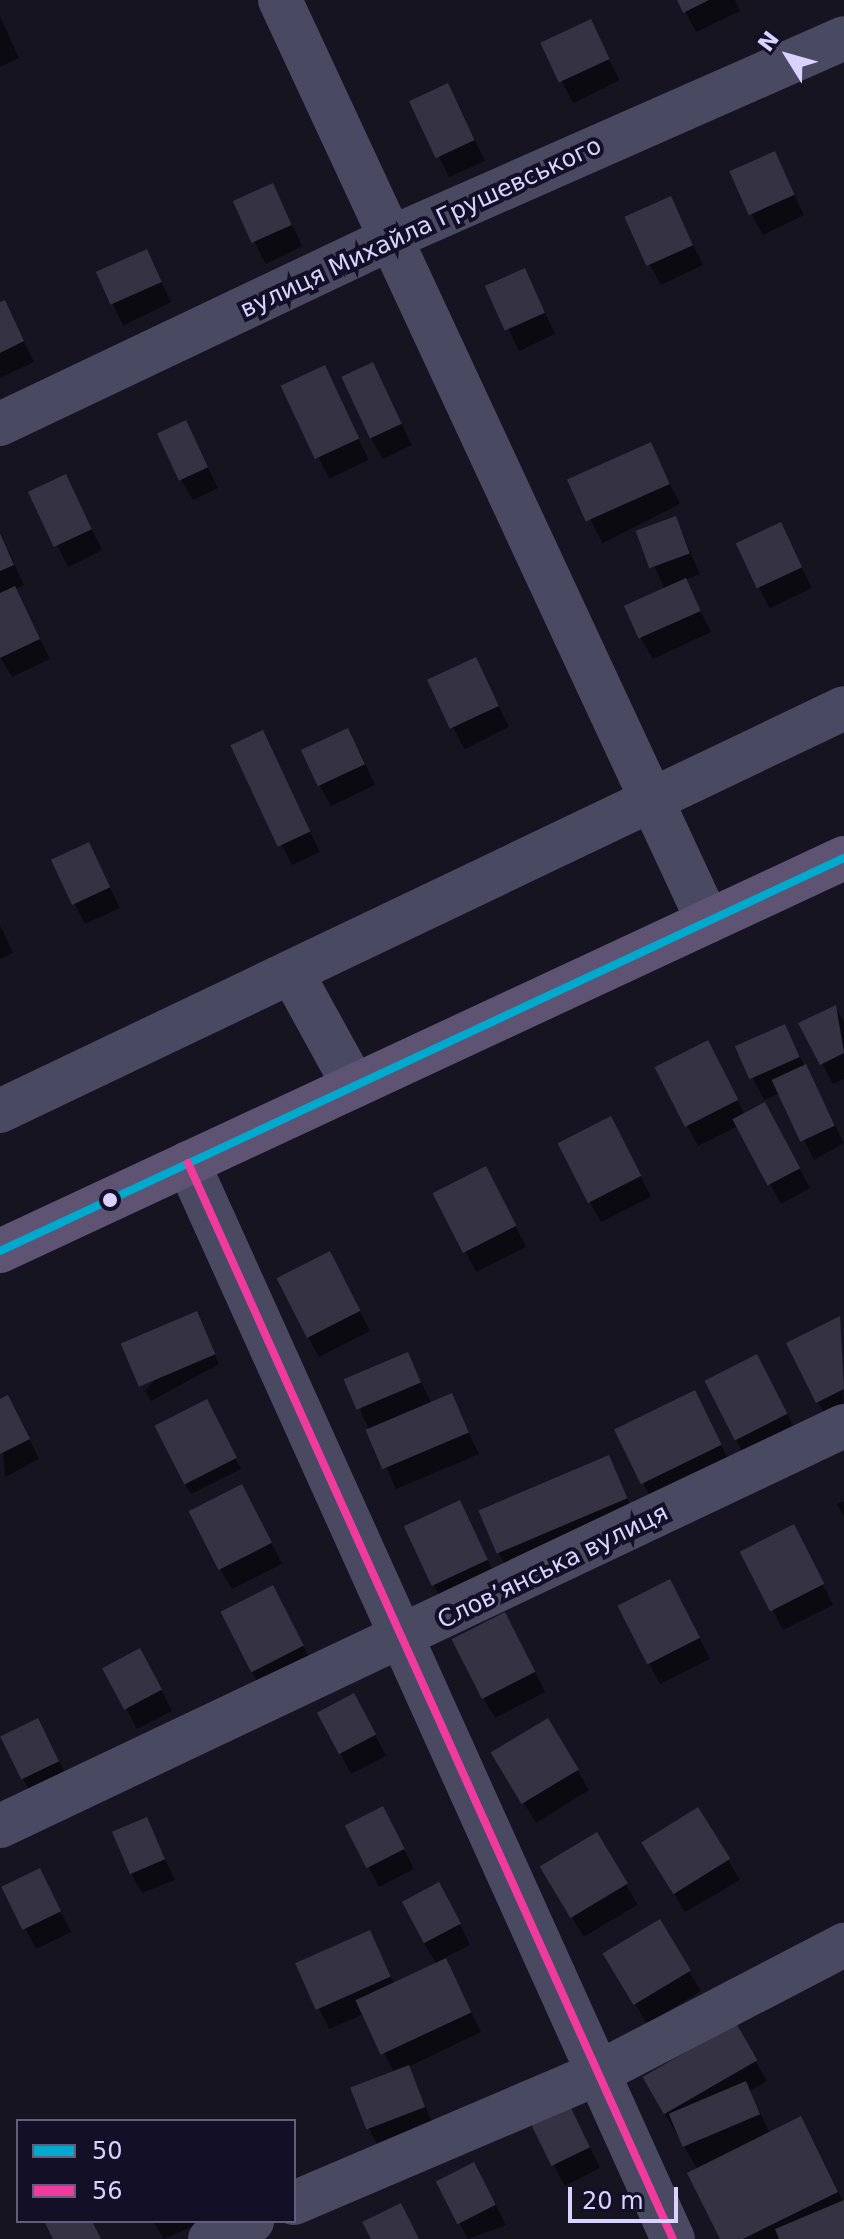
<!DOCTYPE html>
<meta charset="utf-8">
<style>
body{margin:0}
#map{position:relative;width:844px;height:2239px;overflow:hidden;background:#161421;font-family:"DejaVu Sans",sans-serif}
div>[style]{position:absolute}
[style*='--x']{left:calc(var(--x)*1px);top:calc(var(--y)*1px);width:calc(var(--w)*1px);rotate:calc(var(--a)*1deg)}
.shadow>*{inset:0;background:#0007;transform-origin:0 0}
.building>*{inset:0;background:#343243;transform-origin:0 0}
.minor>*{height:44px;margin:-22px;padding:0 22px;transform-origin:22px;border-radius:22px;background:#4a4962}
.major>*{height:44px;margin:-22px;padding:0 22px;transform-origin:22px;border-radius:22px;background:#5e5373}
.bus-1>*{height:8px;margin:-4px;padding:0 4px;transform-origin:4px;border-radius:4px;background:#00a9ce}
.bus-2>*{height:8px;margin:-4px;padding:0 4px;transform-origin:4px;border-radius:4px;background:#f13a9d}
.dots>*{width:22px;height:22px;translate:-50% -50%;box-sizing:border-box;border:4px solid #130f26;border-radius:50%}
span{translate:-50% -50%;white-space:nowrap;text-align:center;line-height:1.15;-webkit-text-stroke:8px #130f26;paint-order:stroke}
.street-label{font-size:24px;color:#d9d4ff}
.legend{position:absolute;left:16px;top:2119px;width:280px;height:104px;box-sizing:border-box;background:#130f26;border:2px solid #625e7d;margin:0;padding:10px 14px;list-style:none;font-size:24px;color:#d9d4ff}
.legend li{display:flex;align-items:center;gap:16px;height:40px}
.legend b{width:40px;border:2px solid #625e7d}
.north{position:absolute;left:748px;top:16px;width:80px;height:80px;-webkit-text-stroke:6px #130f26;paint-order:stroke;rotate:307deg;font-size:22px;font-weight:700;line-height:32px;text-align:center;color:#d9d4ff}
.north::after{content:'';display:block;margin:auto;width:28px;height:36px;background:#d9d4ff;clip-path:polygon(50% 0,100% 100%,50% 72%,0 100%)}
.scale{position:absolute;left:568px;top:2187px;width:110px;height:36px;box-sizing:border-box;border:4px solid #d9d4ff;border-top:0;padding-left:10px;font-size:24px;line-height:28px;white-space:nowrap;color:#d9d4ff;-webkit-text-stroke:6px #130f26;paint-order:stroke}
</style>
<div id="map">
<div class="shadow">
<i style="clip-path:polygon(679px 0,735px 0,740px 11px,696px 32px)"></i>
<i style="clip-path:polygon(0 16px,19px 58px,0 67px)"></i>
<i style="left:590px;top:22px;width:65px;height:52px;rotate:63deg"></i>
<i style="clip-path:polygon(412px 102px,459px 106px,485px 161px,449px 177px)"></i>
<i style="clip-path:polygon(774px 154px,804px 215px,763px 235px,752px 215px)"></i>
<i style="left:273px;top:186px;width:67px;height:41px;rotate:64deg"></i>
<i style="clip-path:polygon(670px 199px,703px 265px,661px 285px,650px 265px)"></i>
<i style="left:146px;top:251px;width:57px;height:53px;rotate:64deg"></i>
<i style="left:524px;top:270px;width:71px;height:40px;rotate:64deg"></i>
<i style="clip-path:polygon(4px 302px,34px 362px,0 378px,0 304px)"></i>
<i style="clip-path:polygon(372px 365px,412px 445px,383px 459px,371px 439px)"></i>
<i style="left:324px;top:368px;width:102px;height:44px;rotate:64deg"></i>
<i style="clip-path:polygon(186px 423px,218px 488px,193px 500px,181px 480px)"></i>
<i style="left:650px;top:445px;width:66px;height:87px;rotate:63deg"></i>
<i style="left:65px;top:477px;width:82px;height:38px;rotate:63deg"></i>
<i style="clip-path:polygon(675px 518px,700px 574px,685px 580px,711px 632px,653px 659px,641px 639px,665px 590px,639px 532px)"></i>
<i style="left:781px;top:525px;width:70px;height:47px;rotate:64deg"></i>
<i style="clip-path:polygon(0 532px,24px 585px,15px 589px,50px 659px,12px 677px,0 657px)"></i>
<i style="left:475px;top:660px;width:75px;height:50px;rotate:63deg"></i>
<i style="left:262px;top:733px;width:132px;height:31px;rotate:64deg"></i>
<i style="clip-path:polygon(359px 750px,375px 785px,331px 806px,320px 786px)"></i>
<i style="clip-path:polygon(53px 861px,99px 865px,120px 908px,85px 924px)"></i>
<i style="clip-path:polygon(0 925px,13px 953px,0 959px)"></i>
<i style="clip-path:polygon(835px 1007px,844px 1022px,844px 1079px,833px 1084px,801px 1024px)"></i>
<i style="clip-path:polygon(785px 1027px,844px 1143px,814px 1160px,780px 1093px,764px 1100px,738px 1049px)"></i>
<i style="clip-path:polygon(719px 1063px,745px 1115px,776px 1124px,810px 1188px,781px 1204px,738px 1126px,698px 1146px,657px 1069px)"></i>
<i style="clip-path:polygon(622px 1139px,651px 1197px,601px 1222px,590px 1202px)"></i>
<i style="clip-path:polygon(497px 1189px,526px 1247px,476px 1272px,436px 1195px)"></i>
<i style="clip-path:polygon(341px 1274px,370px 1331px,319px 1357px,308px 1337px)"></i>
<i style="clip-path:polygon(839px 1319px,844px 1415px,829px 1422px,818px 1402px)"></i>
<i style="clip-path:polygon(201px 1324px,219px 1364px,151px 1401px,145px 1391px)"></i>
<i style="clip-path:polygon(407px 1354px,432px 1404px,451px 1396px,479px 1454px,396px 1489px,360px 1410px)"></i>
<i style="clip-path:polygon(768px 1376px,797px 1434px,747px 1460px,736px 1440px)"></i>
<i style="clip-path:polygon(0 1402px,19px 1418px,39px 1459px,5px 1477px)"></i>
<i style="clip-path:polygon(212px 1411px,241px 1469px,191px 1494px,185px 1485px)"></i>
<i style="clip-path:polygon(706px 1413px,731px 1466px,654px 1504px,616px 1431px)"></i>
<i style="clip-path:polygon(608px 1458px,637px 1519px,509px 1572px,498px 1552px)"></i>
<i style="clip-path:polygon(844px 1501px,844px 1517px,837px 1504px)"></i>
<i style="clip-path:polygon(459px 1503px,498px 1581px,445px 1606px,434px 1586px)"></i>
<i style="clip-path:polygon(253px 1506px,282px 1564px,232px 1589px,220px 1569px)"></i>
<i style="clip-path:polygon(804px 1547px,833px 1605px,783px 1630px,743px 1552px)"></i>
<i style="clip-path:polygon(681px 1601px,710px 1659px,660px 1684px,619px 1607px)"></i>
<i style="clip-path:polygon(284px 1608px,313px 1665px,263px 1691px,251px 1671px)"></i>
<i style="clip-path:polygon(516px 1634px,545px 1692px,495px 1718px,483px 1698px)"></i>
<i style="clip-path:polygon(105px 1668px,151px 1670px,172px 1711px,137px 1729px)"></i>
<i style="clip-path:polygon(319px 1713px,365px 1715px,386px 1756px,351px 1774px)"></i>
<i style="clip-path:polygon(548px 1720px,589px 1790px,536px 1823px,505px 1773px)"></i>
<i style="clip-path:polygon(49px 1740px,69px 1781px,34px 1799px,23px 1779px)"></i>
<i style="clip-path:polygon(146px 1820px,175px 1880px,142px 1893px,131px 1873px)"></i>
<i style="clip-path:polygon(347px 1826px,393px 1828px,414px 1869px,379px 1887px)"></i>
<i style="left:596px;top:1835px;width:81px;height:63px;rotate:59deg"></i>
<i style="clip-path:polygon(644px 1843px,728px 1860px,740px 1880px,685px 1912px)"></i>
<i style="clip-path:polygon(4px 1888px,50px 1890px,71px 1932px,36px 1949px)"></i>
<i style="clip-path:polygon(450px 1904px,470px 1945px,444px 1958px,481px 2032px,408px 2067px,435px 2128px,380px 2149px,369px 2129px,395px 2074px,364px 2014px,329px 2029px,297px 1964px,369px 1932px,395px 1985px,437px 1965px,424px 1943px)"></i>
<i style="clip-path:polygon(606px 1954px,689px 1971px,701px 1991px,647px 2024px)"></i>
<i style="clip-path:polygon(735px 2026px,767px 2081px,750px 2091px,770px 2134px,812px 2139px,844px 2203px,844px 2239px,722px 2239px,698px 2170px,644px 2078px)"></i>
<i style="clip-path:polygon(580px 2127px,600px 2168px,565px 2186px,554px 2166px)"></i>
<i style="clip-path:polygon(438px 2183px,485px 2185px,506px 2225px,468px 2239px)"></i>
<i style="clip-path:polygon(153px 2221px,199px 2221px,200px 2223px,164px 2239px)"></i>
</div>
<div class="building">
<i style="clip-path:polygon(677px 0,709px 0,683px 13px)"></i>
<i style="left:591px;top:19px;width:44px;height:56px;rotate:65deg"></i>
<i style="left:448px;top:83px;width:63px;height:43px;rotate:65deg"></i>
<i style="left:775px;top:151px;width:48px;height:50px;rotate:66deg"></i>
<i style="left:273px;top:183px;width:46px;height:44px;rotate:66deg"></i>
<i style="left:671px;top:196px;width:54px;height:51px;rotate:66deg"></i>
<i style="left:147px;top:249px;width:36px;height:56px;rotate:66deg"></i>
<i style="left:525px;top:268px;width:49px;height:44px;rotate:66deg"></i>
<i style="clip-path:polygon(5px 300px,24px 341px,0 353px,0 302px)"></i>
<i style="left:373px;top:362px;width:68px;height:35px;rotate:65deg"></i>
<i style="left:325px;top:365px;width:81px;height:49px;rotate:65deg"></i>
<i style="left:186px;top:420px;width:52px;height:32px;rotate:65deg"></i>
<i style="left:651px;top:442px;width:46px;height:92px;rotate:66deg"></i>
<i style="left:66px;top:474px;width:61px;height:42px;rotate:65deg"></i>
<i style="left:676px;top:516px;width:40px;height:43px;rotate:70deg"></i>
<i style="left:781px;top:522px;width:50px;height:50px;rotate:65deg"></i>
<i style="clip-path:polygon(0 533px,14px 565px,0 571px)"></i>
<i style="left:686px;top:578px;width:36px;height:68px;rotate:66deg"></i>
<i style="clip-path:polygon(15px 586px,40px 639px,0 658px,0 593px)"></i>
<i style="left:476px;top:657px;width:54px;height:54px;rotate:65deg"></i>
<i style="left:348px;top:728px;width:40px;height:52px;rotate:65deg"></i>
<i style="left:263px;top:730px;width:112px;height:36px;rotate:65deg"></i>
<i style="left:89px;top:842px;width:50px;height:42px;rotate:65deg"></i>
<i style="clip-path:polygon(836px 1005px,844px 1053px,820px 1065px,798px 1023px)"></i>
<i style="left:785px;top:1024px;width:36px;height:55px;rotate:66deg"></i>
<i style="left:708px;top:1040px;width:67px;height:60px;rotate:63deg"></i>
<i style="left:806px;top:1064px;width:68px;height:38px;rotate:65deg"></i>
<i style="left:765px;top:1102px;width:75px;height:37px;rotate:62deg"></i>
<i style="left:611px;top:1116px;width:67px;height:60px;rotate:63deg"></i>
<i style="left:486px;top:1166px;width:67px;height:60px;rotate:63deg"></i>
<i style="left:330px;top:1251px;width:67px;height:60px;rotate:63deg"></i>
<i style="left:197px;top:1311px;width:47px;height:83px;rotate:67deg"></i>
<i style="clip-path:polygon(840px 1316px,844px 1389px,816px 1403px,786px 1343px)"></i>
<i style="left:408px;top:1352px;width:33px;height:70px;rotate:67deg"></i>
<i style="left:757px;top:1354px;width:67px;height:59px;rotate:63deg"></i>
<i style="left:695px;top:1390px;width:61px;height:90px;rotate:64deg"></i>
<i style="left:452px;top:1393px;width:43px;height:94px;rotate:67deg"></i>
<i style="clip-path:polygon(8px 1395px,30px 1439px,0 1454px,0 1399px)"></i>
<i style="left:207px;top:1399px;width:66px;height:59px;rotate:63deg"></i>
<i style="left:609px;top:1455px;width:47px;height:142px;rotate:67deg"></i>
<i style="left:242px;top:1484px;width:66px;height:60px;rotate:63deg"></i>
<i style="left:460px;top:1500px;width:66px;height:62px;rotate:65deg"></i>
<i style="left:794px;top:1524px;width:67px;height:61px;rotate:63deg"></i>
<i style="left:670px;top:1579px;width:66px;height:59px;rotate:63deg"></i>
<i style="left:273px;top:1585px;width:68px;height:59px;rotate:63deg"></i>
<i style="left:505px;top:1612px;width:67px;height:60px;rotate:63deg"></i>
<i style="left:140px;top:1648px;width:47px;height:43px;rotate:62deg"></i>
<i style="left:354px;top:1693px;width:47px;height:42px;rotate:62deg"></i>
<i style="left:38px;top:1718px;width:48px;height:42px;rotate:64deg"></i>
<i style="left:548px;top:1718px;width:60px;height:67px;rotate:59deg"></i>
<i style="left:383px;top:1806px;width:48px;height:43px;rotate:63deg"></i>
<i style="left:698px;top:1807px;width:61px;height:67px;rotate:58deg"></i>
<i style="left:147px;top:1817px;width:46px;height:38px;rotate:67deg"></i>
<i style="left:597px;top:1832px;width:60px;height:67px;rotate:59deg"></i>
<i style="left:40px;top:1868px;width:48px;height:43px;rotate:64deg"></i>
<i style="left:439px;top:1882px;width:47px;height:42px;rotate:62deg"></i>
<i style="left:660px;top:1919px;width:60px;height:67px;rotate:59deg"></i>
<i style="left:370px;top:1930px;width:51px;height:82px;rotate:66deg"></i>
<i style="left:446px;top:1958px;width:60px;height:100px;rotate:65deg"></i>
<i style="left:736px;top:2023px;width:43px;height:108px;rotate:60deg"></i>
<i style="left:409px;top:2065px;width:45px;height:63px;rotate:69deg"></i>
<i style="left:746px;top:2081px;width:36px;height:84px;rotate:67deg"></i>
<i style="left:569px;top:2104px;width:48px;height:43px;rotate:64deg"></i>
<i style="clip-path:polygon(801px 2116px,838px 2192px,743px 2239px,720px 2239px,687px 2173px)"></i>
<i style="left:474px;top:2162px;width:48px;height:43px;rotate:63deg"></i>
<i style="clip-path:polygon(844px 2200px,844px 2239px,779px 2239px,775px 2229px)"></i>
<i style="clip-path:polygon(401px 2203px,419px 2239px,371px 2239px,362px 2222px)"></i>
<i style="clip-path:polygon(44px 2221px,92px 2221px,101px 2239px,53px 2239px)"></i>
</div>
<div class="minor">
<i style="--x:280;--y:0;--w:1016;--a:65.08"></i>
<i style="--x:0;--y:424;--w:433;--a:-25.4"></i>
<i style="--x:391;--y:238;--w:495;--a:-23.8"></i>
<i style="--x:292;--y:973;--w:129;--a:61.2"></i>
<i style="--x:0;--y:1111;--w:935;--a:-25.52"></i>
<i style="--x:188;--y:1163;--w:1180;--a:65.74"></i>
<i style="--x:0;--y:1826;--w:934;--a:-25.36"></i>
<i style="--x:294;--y:2203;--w:328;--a:-23.1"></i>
<i style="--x:596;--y:2074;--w:280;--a:-27.5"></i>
<i style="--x:210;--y:2239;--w:46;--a:-23.2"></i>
</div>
<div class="major">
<i style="--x:0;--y:1251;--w:931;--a:-24.97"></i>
</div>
<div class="bus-1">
<i style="--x:0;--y:1251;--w:931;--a:-24.97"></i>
</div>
<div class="bus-2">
<i style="--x:188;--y:1163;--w:1180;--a:65.74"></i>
</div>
<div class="dots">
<i style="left:110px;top:1200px;background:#d9d4ff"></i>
</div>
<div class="street-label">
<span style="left:421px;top:228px;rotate:-25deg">вулиця Михайла Грушевського</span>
<span style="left:553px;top:1567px;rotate:-26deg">Словʼянська вулиця</span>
</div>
<ul class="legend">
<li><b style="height:10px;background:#00a9ce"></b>50</li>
<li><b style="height:10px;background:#f13a9d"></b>56</li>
</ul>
<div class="north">N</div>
<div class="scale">20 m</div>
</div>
